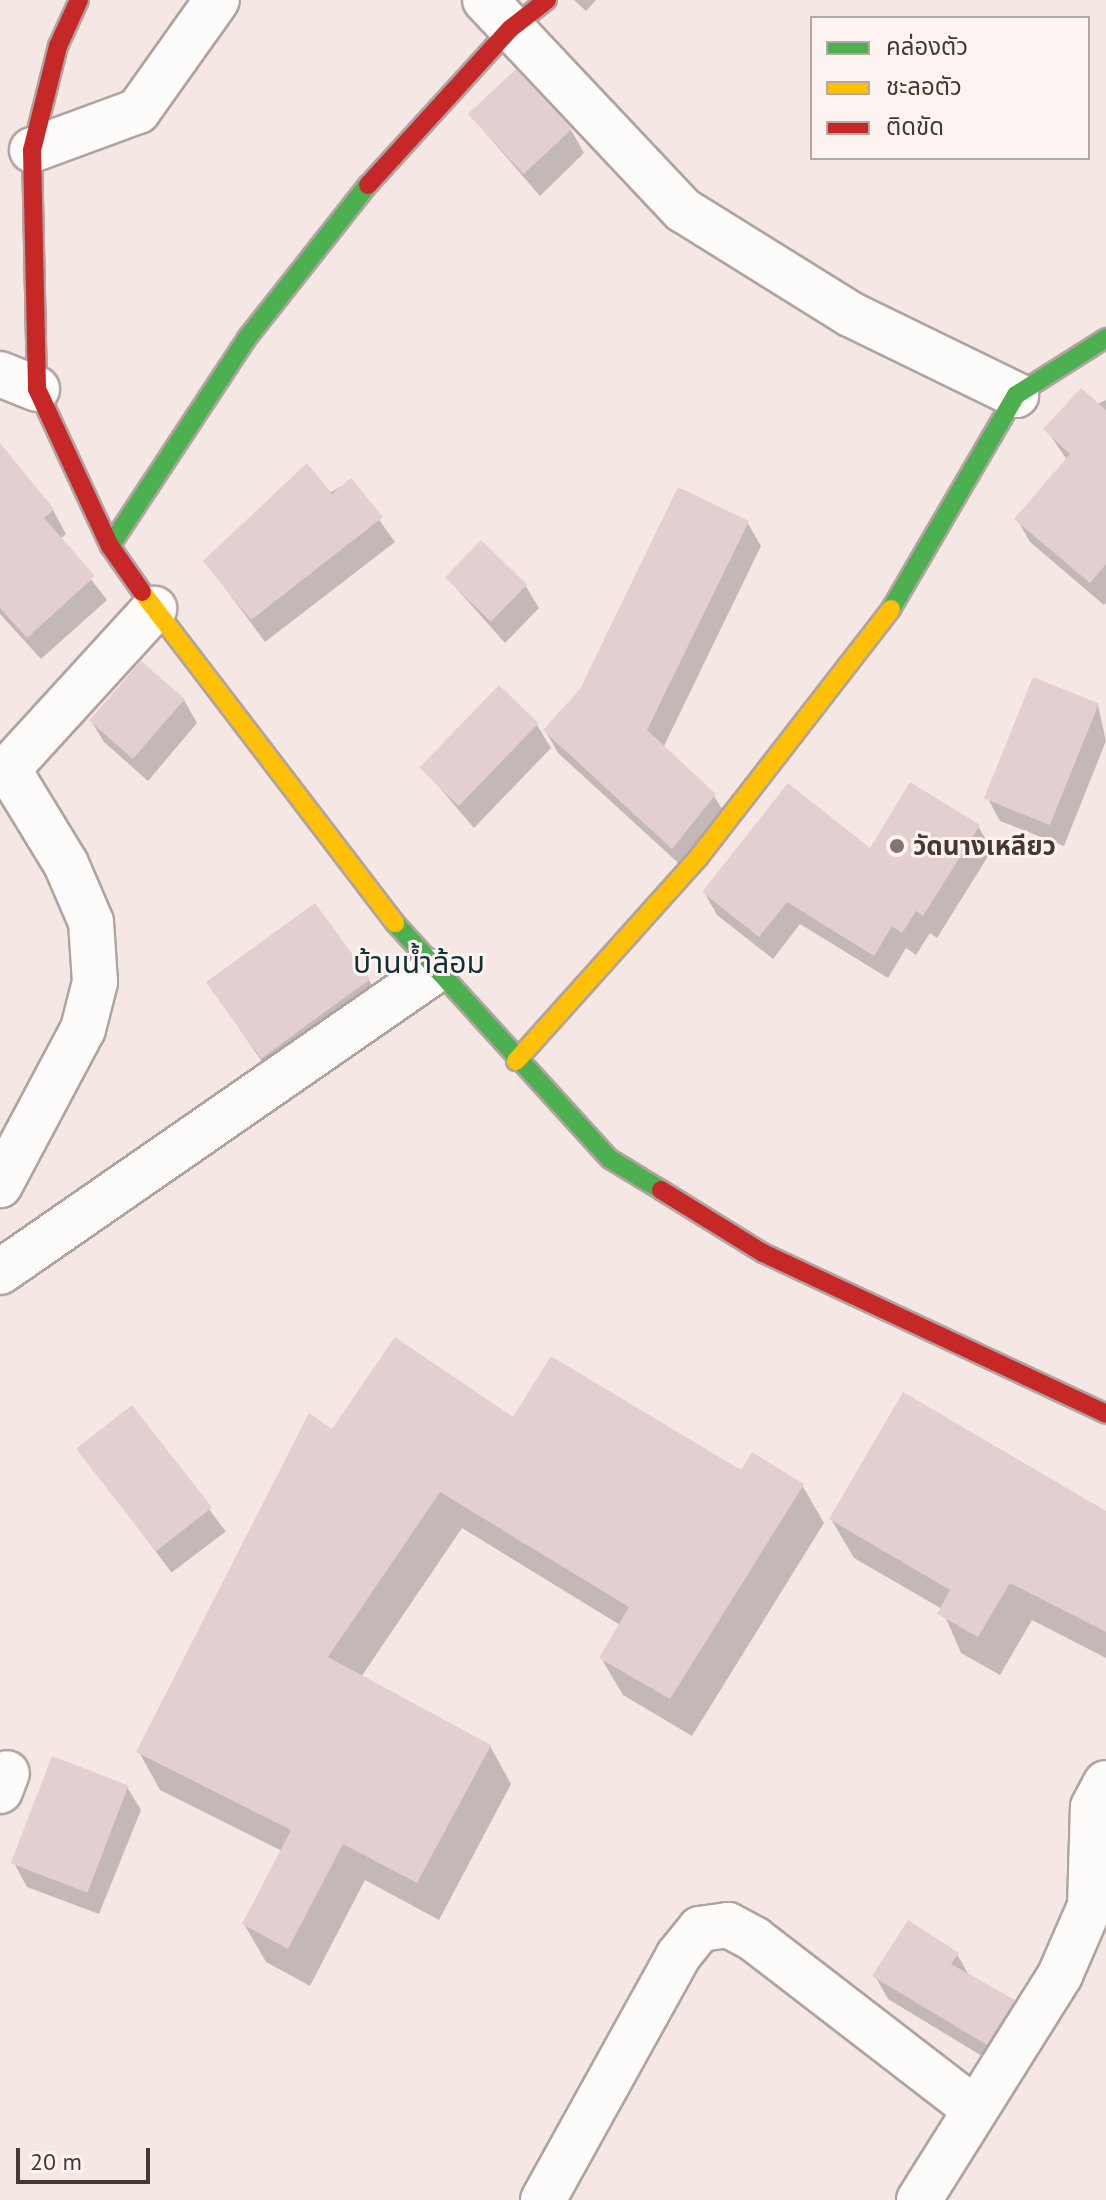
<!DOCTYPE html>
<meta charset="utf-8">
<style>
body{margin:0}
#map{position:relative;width:1106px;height:2200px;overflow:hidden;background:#f5e7e4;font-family:"PT Sans","Noto Sans Thai",sans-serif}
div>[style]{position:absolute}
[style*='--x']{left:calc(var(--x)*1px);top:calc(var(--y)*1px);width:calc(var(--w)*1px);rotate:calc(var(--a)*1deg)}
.shadow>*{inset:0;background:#0003;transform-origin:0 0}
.building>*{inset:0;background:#e3cfcf;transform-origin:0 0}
.roads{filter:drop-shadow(2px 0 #b0a3a0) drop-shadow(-2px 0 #b0a3a0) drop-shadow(0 2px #b0a3a0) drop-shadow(0 -2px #b0a3a0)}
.street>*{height:44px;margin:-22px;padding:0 22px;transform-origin:22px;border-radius:22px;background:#fefbfb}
.fast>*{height:18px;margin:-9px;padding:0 9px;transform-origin:9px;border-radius:9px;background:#4caf50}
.slow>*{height:18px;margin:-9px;padding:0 9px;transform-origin:9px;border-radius:9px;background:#ffc107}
.jam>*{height:18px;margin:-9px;padding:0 9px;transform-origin:9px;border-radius:9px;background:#c62828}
.dots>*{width:22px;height:22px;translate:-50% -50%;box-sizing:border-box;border:4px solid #fdf4f2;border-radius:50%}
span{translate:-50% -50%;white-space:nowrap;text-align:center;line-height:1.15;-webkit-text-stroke:6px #fdf4f2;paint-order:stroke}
.poi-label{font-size:26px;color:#473632;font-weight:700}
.left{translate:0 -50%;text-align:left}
.quarter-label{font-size:30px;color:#0f3037}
.legend{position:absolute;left:810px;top:16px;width:280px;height:144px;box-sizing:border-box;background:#fdf4f2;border:2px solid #b4a8a5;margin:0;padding:10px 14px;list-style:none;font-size:24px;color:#473632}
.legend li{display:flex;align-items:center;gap:16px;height:40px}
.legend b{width:40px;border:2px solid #b4a8a5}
.scale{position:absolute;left:16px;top:2148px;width:134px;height:36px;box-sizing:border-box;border:4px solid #473632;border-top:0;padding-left:10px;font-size:24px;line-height:28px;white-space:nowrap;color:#473632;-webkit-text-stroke:6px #fdf4f2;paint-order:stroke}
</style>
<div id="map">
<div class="shadow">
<i style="clip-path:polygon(574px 0,596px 0,586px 11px)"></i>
<i style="clip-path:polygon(471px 116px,571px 130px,584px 153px,540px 196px)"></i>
<i style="clip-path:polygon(1106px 400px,1106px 603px,1104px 605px,1030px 542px,1017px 519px,1067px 460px,1046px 429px)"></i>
<i style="clip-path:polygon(8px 456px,53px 510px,66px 534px,60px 539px,107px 600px,41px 659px,0 614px,0 463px)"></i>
<i style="clip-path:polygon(351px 481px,395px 542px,265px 642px,205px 561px)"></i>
<i style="clip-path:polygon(747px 522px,761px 546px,663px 748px,714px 796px,728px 819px,687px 871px,558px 753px,545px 730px)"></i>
<i style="clip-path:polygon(448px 579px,525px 585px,539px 608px,505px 643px)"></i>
<i style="clip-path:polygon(184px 700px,197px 723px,148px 781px,104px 742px,90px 719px)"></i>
<i style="clip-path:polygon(1098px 705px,1106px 741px,1064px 846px,1000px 821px,987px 797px)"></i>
<i style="clip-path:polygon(537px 725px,551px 748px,474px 828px,422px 767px)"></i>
<i style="clip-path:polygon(978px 826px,992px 850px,937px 938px,930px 933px,916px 955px,906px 948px,888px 978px,800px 924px,773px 959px,717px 915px,704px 892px)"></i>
<i style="clip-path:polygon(369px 980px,388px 1013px,282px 1091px,209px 984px)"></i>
<i style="left:132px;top:1407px;width:156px;height:68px;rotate:53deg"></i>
<i style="clip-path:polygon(514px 1420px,802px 1485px,824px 1523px,692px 1736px,623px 1695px,601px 1658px,620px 1625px,462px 1528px,361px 1677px,490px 1746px,511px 1784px,439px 1920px,365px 1880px,310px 1986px,266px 1962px,244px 1924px,282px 1851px,160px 1790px,139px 1752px,332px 1432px)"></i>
<i style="clip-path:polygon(1106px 1513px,1106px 1658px,1032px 1620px,1000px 1675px,961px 1653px,942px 1609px,854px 1558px,831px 1519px)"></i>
<i style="clip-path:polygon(127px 1787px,141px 1810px,99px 1914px,27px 1887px,14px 1863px)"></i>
<i style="clip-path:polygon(957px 1954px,970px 1977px,1013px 2002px,1027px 2025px,1000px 2067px,888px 1999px,875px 1976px)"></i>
</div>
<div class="building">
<i style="left:516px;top:69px;width:82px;height:66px;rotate:47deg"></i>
<i style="clip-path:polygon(1081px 388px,1106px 410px,1106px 564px,1090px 583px,1014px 519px,1070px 454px,1043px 429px)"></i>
<i style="clip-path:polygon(0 443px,54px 509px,44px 518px,95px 576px,27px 638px,0 608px)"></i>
<i style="clip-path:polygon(307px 463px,332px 494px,351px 478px,383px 517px,251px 620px,203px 561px)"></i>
<i style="clip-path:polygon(678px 487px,749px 521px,647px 730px,716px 794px,672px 849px,543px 730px,580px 689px)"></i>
<i style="left:481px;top:540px;width:64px;height:52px;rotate:44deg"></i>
<i style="left:141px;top:661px;width:58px;height:79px;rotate:41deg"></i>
<i style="left:1033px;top:677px;width:71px;height:131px;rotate:22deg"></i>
<i style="left:499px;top:685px;width:55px;height:115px;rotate:44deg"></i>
<i style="clip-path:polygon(910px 782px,980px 825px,923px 916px,916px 911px,902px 933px,892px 926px,874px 956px,787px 902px,759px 937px,702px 892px,788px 783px,870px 848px)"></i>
<i style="left:315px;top:903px;width:94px;height:135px;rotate:54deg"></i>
<i style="clip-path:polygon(395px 1337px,513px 1417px,551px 1356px,741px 1470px,752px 1452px,804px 1484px,670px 1699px,599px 1658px,629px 1607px,440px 1492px,328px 1657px,491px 1745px,417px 1883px,343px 1844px,288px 1949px,242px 1924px,291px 1830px,136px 1752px,309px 1413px,332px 1429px)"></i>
<i style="clip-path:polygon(903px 1392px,1106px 1511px,1106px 1632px,1010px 1583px,978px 1637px,937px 1614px,950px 1590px,829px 1519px)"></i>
<i style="left:132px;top:1405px;width:130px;height:71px;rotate:52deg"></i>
<i style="left:52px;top:1756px;width:82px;height:115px;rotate:21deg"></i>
<i style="clip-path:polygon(908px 1920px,959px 1953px,951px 1964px,1015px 2000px,987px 2045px,872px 1976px)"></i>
</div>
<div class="roads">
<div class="street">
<i style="--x:485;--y:0;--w:289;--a:46.7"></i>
<i style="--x:683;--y:210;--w:197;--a:31.9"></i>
<i style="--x:850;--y:314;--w:185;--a:26"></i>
<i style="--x:32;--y:150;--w:113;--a:-20.2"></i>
<i style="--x:138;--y:111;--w:136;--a:-54.6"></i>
<i style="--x:0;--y:374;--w:40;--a:22"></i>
<i style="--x:0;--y:768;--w:8;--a:7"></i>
<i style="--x:8;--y:769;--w:111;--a:58.6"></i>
<i style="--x:66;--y:864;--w:63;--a:66.7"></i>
<i style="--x:91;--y:922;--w:60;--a:86.2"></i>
<i style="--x:95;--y:982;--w:49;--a:104.3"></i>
<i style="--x:83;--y:1029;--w:177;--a:118"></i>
<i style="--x:8;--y:769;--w:217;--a:-47.6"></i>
<i style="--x:0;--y:1272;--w:527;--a:-34.72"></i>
<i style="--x:0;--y:1791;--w:19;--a:-69"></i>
<i style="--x:543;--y:2200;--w:279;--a:-61"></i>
<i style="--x:678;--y:1956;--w:35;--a:-51"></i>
<i style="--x:700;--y:1929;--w:28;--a:-8"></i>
<i style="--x:728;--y:1925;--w:30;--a:28"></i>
<i style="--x:754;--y:1939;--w:279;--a:37.6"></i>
<i style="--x:919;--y:2200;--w:266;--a:-57.9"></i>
<i style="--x:1060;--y:1975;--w:75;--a:-66.5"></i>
<i style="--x:1090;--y:1906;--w:99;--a:-88.3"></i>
<i style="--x:1093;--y:1807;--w:27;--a:-62"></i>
</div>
<div class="fast">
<i style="--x:110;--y:546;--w:249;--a:-56.6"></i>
<i style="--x:247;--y:338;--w:195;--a:-51.7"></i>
<i style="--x:891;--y:609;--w:248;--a:-59.7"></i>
<i style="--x:1016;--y:395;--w:107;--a:-32.3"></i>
<i style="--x:395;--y:923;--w:319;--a:47.7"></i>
<i style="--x:610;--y:1159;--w:60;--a:31.3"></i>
</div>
<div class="slow">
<i style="--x:142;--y:592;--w:417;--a:52.6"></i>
<i style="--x:516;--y:1061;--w:273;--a:-48.1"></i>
<i style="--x:698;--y:858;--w:315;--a:-52.2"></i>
</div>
<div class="jam">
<i style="--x:79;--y:0;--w:51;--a:114.5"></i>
<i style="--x:58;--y:46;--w:107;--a:104"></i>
<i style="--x:32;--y:150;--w:239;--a:88.8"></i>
<i style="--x:37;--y:389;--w:173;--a:65.1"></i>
<i style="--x:110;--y:546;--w:56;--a:55.2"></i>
<i style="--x:368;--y:185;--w:211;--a:-47.7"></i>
<i style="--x:510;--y:29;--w:47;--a:-38.1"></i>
<i style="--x:661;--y:1190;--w:120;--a:31.7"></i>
<i style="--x:763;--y:1253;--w:379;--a:25.1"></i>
</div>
</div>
<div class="dots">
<i style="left:897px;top:846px;background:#847470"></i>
</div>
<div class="poi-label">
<span class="left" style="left:913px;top:846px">วัดนางเหลียว</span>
</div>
<div class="quarter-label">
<span style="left:419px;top:962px">บ้านน้ำล้อม</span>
</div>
<ul class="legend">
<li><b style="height:10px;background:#4caf50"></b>คล่องตัว</li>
<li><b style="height:10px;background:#ffc107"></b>ชะลอตัว</li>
<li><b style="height:10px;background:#c62828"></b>ติดขัด</li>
</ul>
<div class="scale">20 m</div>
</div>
